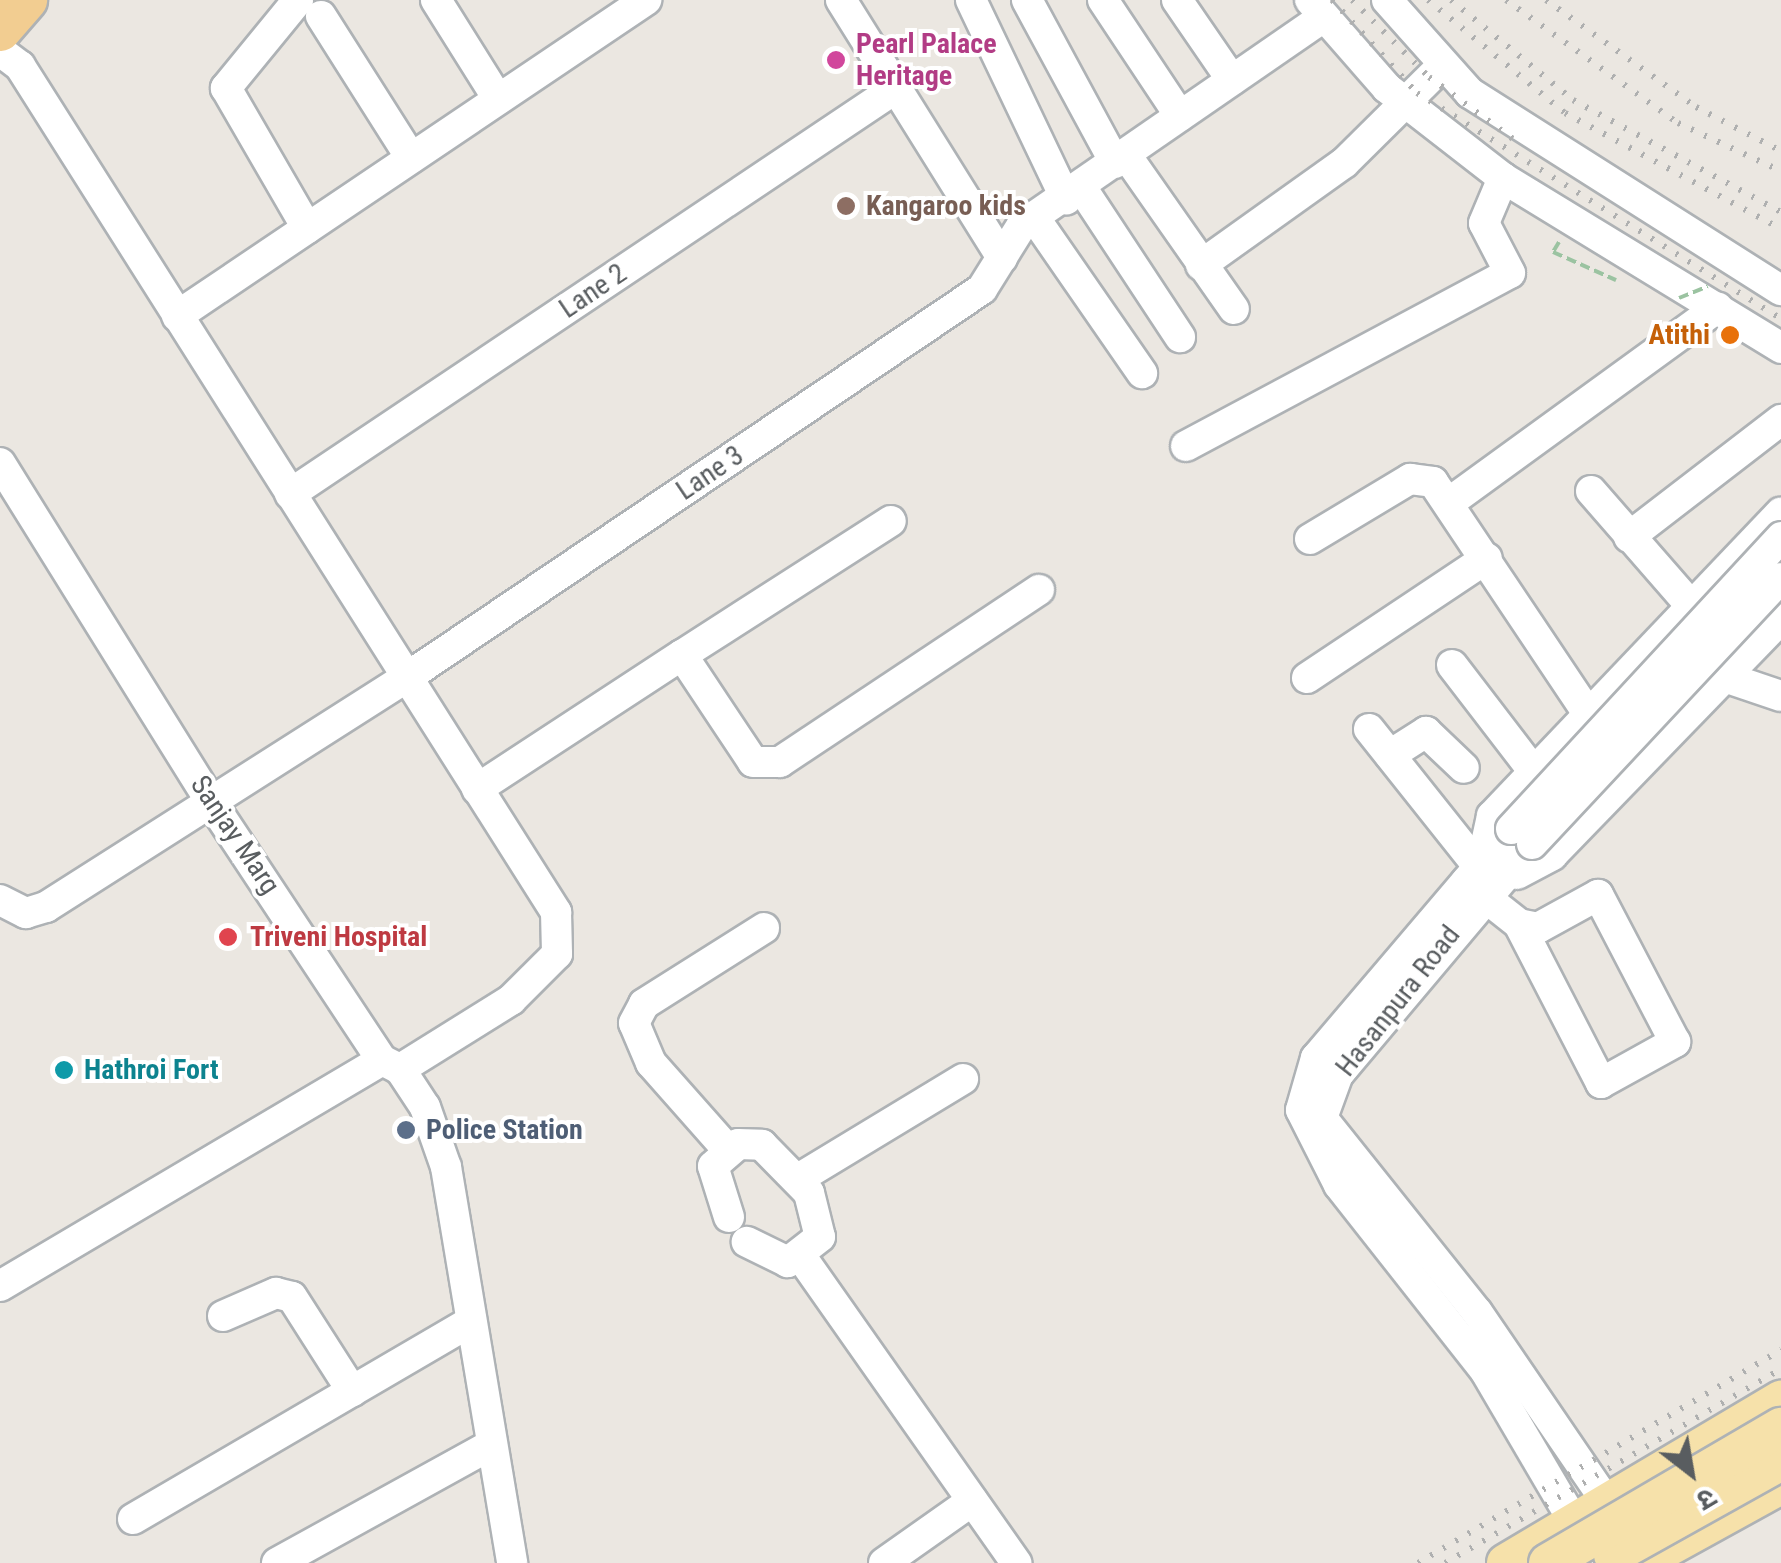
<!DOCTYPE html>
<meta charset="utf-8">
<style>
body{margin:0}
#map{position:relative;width:1781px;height:1563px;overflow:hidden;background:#ebe7e1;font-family:"Roboto Condensed","Noto Sans Devanagari",sans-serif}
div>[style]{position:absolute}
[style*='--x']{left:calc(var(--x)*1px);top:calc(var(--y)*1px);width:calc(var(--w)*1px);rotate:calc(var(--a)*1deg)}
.path>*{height:4px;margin-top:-2px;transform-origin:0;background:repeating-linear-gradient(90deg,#9bc3a1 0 10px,transparent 0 15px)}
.roads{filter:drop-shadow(2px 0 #aeb2b5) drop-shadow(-2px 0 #aeb2b5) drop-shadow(0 2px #aeb2b5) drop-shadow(0 -2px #aeb2b5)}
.minor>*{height:30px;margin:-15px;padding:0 15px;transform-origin:15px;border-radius:15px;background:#fff}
.major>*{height:38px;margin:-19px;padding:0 19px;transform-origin:19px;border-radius:19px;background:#f6e1aa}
.highway>*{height:42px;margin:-21px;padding:0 21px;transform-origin:21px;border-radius:21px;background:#f2cd91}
.rail>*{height:6px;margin-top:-3px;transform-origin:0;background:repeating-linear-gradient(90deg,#afb0b0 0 2.5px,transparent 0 14.5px)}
.path-bridge>*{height:4px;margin-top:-2px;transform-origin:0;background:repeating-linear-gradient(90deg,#9bc3a1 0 10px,transparent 0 15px)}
.bridges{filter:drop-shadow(2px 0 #aeb2b5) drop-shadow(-2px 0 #aeb2b5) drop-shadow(0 2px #aeb2b5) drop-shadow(0 -2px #aeb2b5)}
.minor-bridge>*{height:30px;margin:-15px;padding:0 15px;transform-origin:15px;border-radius:15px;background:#fff}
.major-bridge>*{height:38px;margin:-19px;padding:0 19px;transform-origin:19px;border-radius:19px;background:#f6e1aa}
.dots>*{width:28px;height:28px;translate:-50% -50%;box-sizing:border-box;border:5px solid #fff;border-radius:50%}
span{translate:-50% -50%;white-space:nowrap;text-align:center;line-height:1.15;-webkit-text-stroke:8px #fff;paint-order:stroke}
.hotel-label{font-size:28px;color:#b23c85;font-weight:700}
.left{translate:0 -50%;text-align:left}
.education-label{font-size:28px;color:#785e54;font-weight:700}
.street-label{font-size:28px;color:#595d60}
.food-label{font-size:28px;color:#c56008;font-weight:700}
.right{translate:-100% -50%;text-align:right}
.health-label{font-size:28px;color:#be3a42;font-weight:700}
.culture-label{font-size:28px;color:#0d838f;font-weight:700}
.service-label{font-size:28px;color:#4e5e75;font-weight:700}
.north{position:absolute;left:1641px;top:1423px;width:100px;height:100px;-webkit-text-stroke:8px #fff;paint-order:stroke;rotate:149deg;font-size:28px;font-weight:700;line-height:40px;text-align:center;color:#595d60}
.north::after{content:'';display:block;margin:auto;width:35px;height:45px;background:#595d60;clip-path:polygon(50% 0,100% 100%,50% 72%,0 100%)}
</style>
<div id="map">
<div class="path">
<i style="--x:1559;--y:242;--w:12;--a:121"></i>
<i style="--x:1553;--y:252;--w:69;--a:24"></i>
</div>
<div class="roads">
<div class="minor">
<i style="--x:298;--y:0;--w:114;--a:129.3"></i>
<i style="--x:226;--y:88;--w:162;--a:59.9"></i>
<i style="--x:436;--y:0;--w:117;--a:57.9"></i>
<i style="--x:841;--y:0;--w:304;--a:58"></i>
<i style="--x:971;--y:0;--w:221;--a:64.5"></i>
<i style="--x:1027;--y:0;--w:185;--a:61.6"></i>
<i style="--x:1103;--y:0;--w:139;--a:56.4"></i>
<i style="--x:1177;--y:0;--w:97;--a:55.5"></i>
<i style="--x:1310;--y:0;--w:117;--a:48.8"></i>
<i style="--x:1387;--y:88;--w:147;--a:37.8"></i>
<i style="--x:1503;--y:178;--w:326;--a:31.4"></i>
<i style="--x:1387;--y:0;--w:125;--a:48.3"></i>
<i style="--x:1470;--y:93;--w:368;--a:32.4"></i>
<i style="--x:321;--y:16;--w:168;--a:57.6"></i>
<i style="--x:0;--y:51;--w:25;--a:37"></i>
<i style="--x:20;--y:66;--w:1002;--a:57.64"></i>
<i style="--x:556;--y:912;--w:42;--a:88.6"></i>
<i style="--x:557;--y:954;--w:65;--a:135"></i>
<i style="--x:511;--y:1000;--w:131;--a:148.1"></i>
<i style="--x:1126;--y:155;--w:188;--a:55"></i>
<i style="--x:1081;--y:187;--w:180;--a:56.6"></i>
<i style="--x:1034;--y:217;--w:190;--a:55.3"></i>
<i style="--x:1201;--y:265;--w:176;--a:-35.5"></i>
<i style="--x:1344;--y:163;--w:139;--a:-44.7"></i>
<i style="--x:177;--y:316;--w:566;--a:-33.97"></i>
<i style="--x:1186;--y:446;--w:367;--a:-28.1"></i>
<i style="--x:1510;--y:273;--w:56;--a:-117.5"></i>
<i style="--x:1484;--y:223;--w:49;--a:-67.1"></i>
<i style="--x:0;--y:463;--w:396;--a:58.1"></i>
<i style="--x:209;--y:799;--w:313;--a:56.5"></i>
<i style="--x:382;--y:1060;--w:20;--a:27"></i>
<i style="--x:400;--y:1069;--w:45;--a:56.7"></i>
<i style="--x:425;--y:1107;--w:64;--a:70.7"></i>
<i style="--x:446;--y:1167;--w:401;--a:80.5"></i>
<i style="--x:1591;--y:491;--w:155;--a:48.9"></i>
<i style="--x:290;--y:494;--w:729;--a:-33.82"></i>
<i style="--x:1450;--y:502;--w:331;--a:-36"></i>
<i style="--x:1629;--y:537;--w:192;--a:-37.6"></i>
<i style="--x:1310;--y:539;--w:117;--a:-31"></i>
<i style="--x:1410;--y:479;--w:23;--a:7"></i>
<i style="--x:1433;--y:482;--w:280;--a:56.2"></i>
<i style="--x:682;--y:655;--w:248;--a:-32.7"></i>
<i style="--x:1452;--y:665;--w:135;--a:52.5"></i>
<i style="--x:1710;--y:672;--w:75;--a:18.7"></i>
<i style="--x:1307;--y:678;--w:216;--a:-33.7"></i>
<i style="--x:1369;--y:729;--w:174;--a:51.5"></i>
<i style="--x:1390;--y:755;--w:43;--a:-32.6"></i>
<i style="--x:1426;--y:732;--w:52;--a:43.5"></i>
<i style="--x:477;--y:789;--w:245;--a:-33.2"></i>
<i style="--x:682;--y:655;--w:128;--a:56.4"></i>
<i style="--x:753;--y:762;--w:27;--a:0"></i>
<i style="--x:780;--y:762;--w:311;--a:-33.6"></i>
<i style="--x:1511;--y:829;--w:301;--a:130.4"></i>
<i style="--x:1316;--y:1058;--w:54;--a:106.1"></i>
<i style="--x:1301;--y:1110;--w:84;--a:63.1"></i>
<i style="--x:1339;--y:1185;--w:238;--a:51.8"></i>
<i style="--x:1486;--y:1372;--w:221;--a:59.6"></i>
<i style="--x:1532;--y:844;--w:301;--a:130.1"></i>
<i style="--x:1338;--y:1074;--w:47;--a:110"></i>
<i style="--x:1322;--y:1118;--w:248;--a:51.4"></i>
<i style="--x:1477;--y:1312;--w:254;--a:55.7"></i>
<i style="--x:1483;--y:857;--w:42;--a:-77.6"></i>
<i style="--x:1492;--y:816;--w:419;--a:-46.4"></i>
<i style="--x:1517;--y:874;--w:40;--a:-28"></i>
<i style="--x:1552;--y:855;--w:329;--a:-45.9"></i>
<i style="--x:1466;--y:882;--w:68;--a:38.4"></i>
<i style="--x:1519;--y:924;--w:179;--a:62.7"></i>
<i style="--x:1601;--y:1083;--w:85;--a:-29"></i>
<i style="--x:1675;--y:1042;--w:166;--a:-117.6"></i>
<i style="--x:1598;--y:895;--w:68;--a:151.2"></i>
<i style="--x:1538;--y:928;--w:19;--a:-168"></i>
<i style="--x:0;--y:900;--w:29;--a:27"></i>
<i style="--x:26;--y:913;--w:21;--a:-17"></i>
<i style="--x:46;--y:907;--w:427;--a:-32.5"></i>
<i style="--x:406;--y:678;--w:695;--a:-34.03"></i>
<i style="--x:982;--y:289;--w:75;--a:-58"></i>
<i style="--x:1022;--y:225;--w:366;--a:-34.6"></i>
<i style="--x:728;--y:1150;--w:116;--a:-131.5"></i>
<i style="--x:651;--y:1063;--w:43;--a:-113"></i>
<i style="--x:634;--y:1023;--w:21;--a:-62"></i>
<i style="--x:644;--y:1004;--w:142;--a:-32.3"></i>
<i style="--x:798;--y:1179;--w:193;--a:-31.2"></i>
<i style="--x:729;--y:1217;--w:53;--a:-107.4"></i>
<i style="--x:713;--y:1166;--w:33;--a:-41"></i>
<i style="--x:738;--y:1144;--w:24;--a:2"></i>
<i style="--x:762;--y:1145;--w:67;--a:45.6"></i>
<i style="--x:809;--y:1193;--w:45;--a:76"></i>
<i style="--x:820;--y:1237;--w:41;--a:142"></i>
<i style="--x:788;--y:1262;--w:46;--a:-154"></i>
<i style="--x:802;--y:1258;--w:373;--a:54.9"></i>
<i style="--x:0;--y:1286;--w:444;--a:-30.6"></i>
<i style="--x:223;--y:1316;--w:58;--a:-23.5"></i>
<i style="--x:276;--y:1293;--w:16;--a:14"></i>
<i style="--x:292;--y:1297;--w:112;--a:57.4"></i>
<i style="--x:133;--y:1519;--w:390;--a:-30.3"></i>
<i style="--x:277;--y:1563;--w:244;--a:-28.9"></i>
<i style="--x:884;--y:1563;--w:108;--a:-35.2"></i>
</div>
<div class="major">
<i style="--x:1506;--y:1563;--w:320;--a:-30.7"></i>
<i style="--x:1639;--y:1563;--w:162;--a:-28.8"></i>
</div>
<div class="highway">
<i style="--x:0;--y:30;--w:40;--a:-49"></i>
</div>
</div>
<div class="rail">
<i style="--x:1332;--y:0;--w:126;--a:47.6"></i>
<i style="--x:1417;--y:93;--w:428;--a:31.8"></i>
<i style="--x:1352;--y:0;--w:109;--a:45"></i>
<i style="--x:1429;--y:77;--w:104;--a:36.4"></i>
<i style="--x:1428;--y:0;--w:178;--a:39.5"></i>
<i style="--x:1565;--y:113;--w:245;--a:28.2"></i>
<i style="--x:1451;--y:0;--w:158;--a:39.3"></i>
<i style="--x:1573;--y:100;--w:236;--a:28.3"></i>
<i style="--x:1506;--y:0;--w:211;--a:35.6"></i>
<i style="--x:1678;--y:123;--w:114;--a:25"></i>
<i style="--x:1546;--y:0;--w:184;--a:35.5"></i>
<i style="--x:1696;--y:107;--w:96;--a:27.4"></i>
<i style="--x:1418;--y:1563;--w:421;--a:-30.4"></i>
<i style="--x:1445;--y:1563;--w:388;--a:-30"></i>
</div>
<div class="path-bridge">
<i style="--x:1679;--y:298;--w:31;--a:-22"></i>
</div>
<div class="bridges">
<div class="minor-bridge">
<i style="--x:1511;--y:829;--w:398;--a:-47.2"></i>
<i style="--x:1532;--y:844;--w:364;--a:-46.9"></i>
</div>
<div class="major-bridge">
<i style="--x:1613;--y:1555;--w:193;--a:-29.2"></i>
<i style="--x:1548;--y:1563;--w:270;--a:-30.3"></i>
</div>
</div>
<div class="dots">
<i style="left:836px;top:60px;background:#d1479c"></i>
<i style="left:846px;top:206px;background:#8d6e63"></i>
<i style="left:1730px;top:335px;background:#e8710a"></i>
<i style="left:228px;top:937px;background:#e0444e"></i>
<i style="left:64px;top:1070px;background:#0f9aa8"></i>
<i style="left:406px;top:1130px;background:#5c6f8a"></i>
</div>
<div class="hotel-label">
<span class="left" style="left:856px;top:60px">Pearl Palace<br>Heritage</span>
</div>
<div class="education-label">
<span class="left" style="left:866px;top:206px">Kangaroo kids</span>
</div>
<div class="street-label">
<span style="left:593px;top:291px;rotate:-34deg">Lane 2</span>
<span style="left:710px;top:473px;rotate:-34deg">Lane 3</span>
<span style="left:235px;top:835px;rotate:56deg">Sanjay Marg</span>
<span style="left:1398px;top:1001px;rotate:-52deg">Hasanpura Road</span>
</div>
<div class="food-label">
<span class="right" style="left:1710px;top:335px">Atithi</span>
</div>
<div class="health-label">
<span class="left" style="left:250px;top:937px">Triveni Hospital</span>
</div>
<div class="culture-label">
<span class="left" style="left:84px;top:1070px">Hathroi Fort</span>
</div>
<div class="service-label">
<span class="left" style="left:426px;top:1130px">Police Station</span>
</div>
<div class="north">उ</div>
</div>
